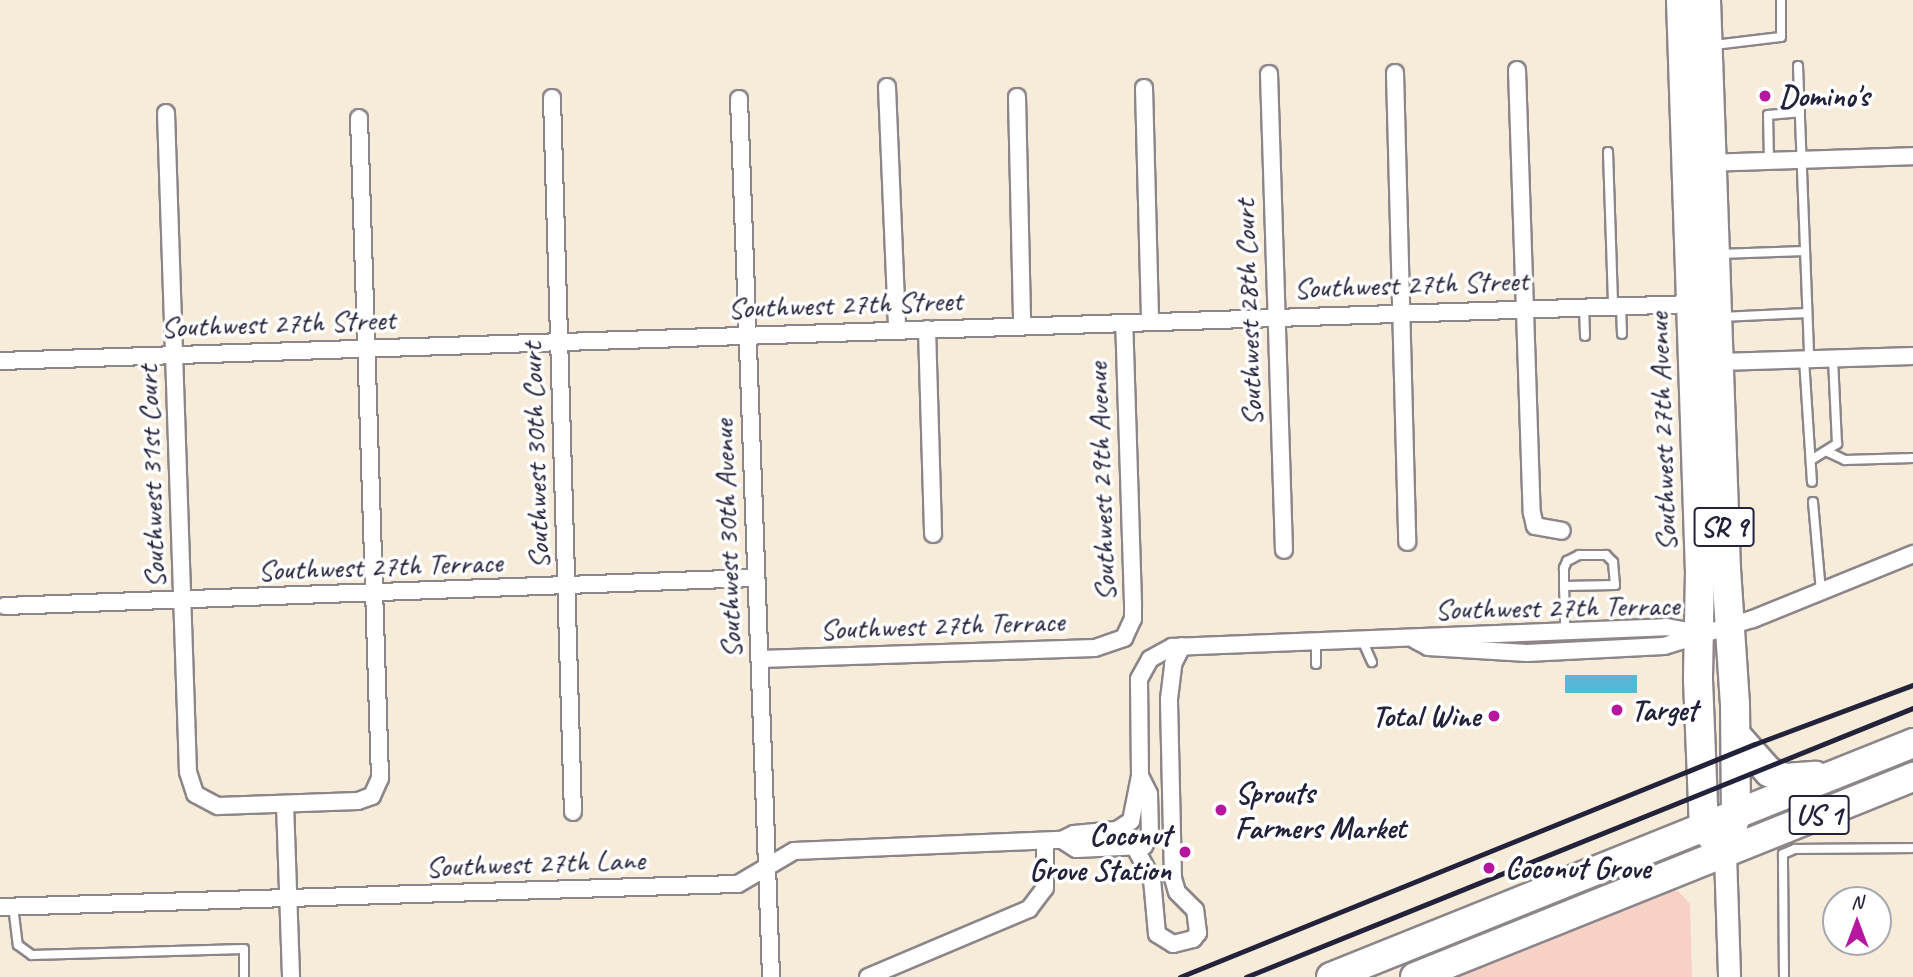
<!DOCTYPE html>
<style>
body{margin:0}
#map{position:relative;width:1913px;height:977px;overflow:hidden;background:#f7ebd9;font-family:Caveat,sans-serif}
div>[style]{position:absolute}
[style*='--x']{left:calc(var(--x)*1px);top:calc(var(--y)*1px);width:calc(var(--w)*1px);rotate:calc(var(--a)*1deg)}
.built>*{inset:0;background:#f7d1c6}
.water>*{inset:0;background:#57b8d6;transform-origin:0 0}
.roads{filter:drop-shadow(2px 0 #8c868a) drop-shadow(-2px 0 #8c868a) drop-shadow(0 2px #8c868a) drop-shadow(0 -2px #8c868a)}
.lane>*{height:8px;margin:-4px;padding:0 4px;transform-origin:4px;border-radius:4px;background:#fff}
.street>*{height:16px;margin:-8px;padding:0 8px;transform-origin:8px;border-radius:8px;background:#fff}
.secondary>*{height:21px;margin:-10.5px;padding:0 10.5px;transform-origin:10.5px;border-radius:10.5px;background:#fff}
.highway>*{height:28px;margin:-14px;padding:0 14px;transform-origin:14px;border-radius:14px;background:#fff}
.rail>*{height:4.5px;margin:-2.25px;padding:0 2.25px;transform-origin:2.25px;border-radius:2.25px;background:#22223b}
.dots>*{width:19px;height:19px;translate:-50% -50%;box-sizing:border-box;border:4px solid #fff;border-radius:50%}
span{translate:-50% -50%;white-space:nowrap;text-align:center;line-height:1.15;-webkit-text-stroke:7px #fff;paint-order:stroke}
.shield-label span{padding:2px 5px;background:#fff;border:2px solid;border-radius:5px;-webkit-text-stroke-width:0}
.shield-label{font-size:28px;color:#22223b;font-weight:700}
.poi-label{font-size:30px;color:#22223b;font-weight:700}
.left{translate:0 -50%;text-align:left}
.right{translate:-100% -50%;text-align:right}
.street-label{font-size:30px;color:#22223b}
.north{position:absolute;left:1822px;top:886px;width:70px;height:70px;box-sizing:border-box;background:#fff;border:2px solid #a7a7b1;border-radius:50%;rotate:0deg;font-size:19px;font-weight:700;line-height:28px;text-align:center;color:#22223b}
.north::after{content:'';display:block;margin:auto;width:24px;height:32px;background:#b5179e;clip-path:polygon(50% 0,100% 100%,50% 72%,0 100%)}
</style>
<div id="map">
<div class="built">
<i style="clip-path:polygon(1667px 891px,1678px 891px,1690px 904px,1692px 977px,1454px 977px)"></i>
</div>
<div class="water">
<i style="left:1637px;top:675px;width:18px;height:72px;rotate:90deg"></i>
</div>
<div class="roads">
<div class="lane">
<i style="--x:1714;--y:45;--w:67;--a:-6.8"></i>
<i style="--x:1781;--y:37;--w:37;--a:-90"></i>
<i style="--x:1798;--y:66;--w:293;--a:87.8"></i>
<i style="--x:1608;--y:152;--w:154;--a:88.1"></i>
<i style="--x:1769;--y:161;--w:46;--a:-91.2"></i>
<i style="--x:1768;--y:115;--w:32;--a:-5"></i>
<i style="--x:1719;--y:254;--w:86;--a:-2"></i>
<i style="--x:1621;--y:306;--w:28;--a:88"></i>
<i style="--x:1584;--y:307;--w:29;--a:88"></i>
<i style="--x:1721;--y:317;--w:86;--a:-2.7"></i>
<i style="--x:1804;--y:359;--w:123;--a:86.3"></i>
<i style="--x:1828;--y:452;--w:19;--a:25"></i>
<i style="--x:1845;--y:460;--w:68;--a:-1.7"></i>
<i style="--x:1811;--y:460;--w:31;--a:-32"></i>
<i style="--x:1837;--y:444;--w:86;--a:-92.7"></i>
<i style="--x:1813;--y:502;--w:89;--a:84.9"></i>
<i style="--x:1564;--y:586;--w:51;--a:-1.1"></i>
<i style="--x:1615;--y:585;--w:23;--a:-95"></i>
<i style="--x:1613;--y:562;--w:10;--a:-135"></i>
<i style="--x:1606;--y:555;--w:27;--a:180"></i>
<i style="--x:1579;--y:555;--w:13;--a:153"></i>
<i style="--x:1567;--y:561;--w:8;--a:113"></i>
<i style="--x:1564;--y:568;--w:18;--a:90"></i>
<i style="--x:1564;--y:586;--w:32;--a:88"></i>
<i style="--x:1565;--y:618;--w:12;--a:90"></i>
<i style="--x:1363;--y:642;--w:22;--a:66"></i>
<i style="--x:1316;--y:643;--w:21;--a:90"></i>
<i style="--x:13;--y:906;--w:39;--a:83"></i>
<i style="--x:18;--y:945;--w:17;--a:36"></i>
<i style="--x:32;--y:955;--w:212;--a:-1.6"></i>
<i style="--x:244;--y:949;--w:28;--a:90"></i>
<i style="--x:1784;--y:977;--w:123;--a:-90.5"></i>
<i style="--x:1783;--y:854;--w:13;--a:-23"></i>
<i style="--x:1795;--y:849;--w:118;--a:-0.5"></i>
</div>
<div class="street">
<i style="--x:1517;--y:70;--w:443;--a:88.1"></i>
<i style="--x:1532;--y:513;--w:13;--a:77"></i>
<i style="--x:1535;--y:526;--w:27;--a:10"></i>
<i style="--x:1395;--y:73;--w:469;--a:88.5"></i>
<i style="--x:1269;--y:74;--w:476;--a:88.2"></i>
<i style="--x:887;--y:87;--w:243;--a:87.6"></i>
<i style="--x:1144;--y:88;--w:234;--a:88.5"></i>
<i style="--x:1017;--y:97;--w:229;--a:88.7"></i>
<i style="--x:552;--y:98;--w:714;--a:88.32"></i>
<i style="--x:739;--y:99;--w:879;--a:87.91"></i>
<i style="--x:166;--y:113;--w:659;--a:88.09"></i>
<i style="--x:188;--y:772;--w:23;--a:72"></i>
<i style="--x:195;--y:794;--w:26;--a:28"></i>
<i style="--x:218;--y:806;--w:140;--a:-2"></i>
<i style="--x:358;--y:801;--w:15;--a:-20"></i>
<i style="--x:372;--y:796;--w:20;--a:-66"></i>
<i style="--x:380;--y:778;--w:660;--a:-91.82"></i>
<i style="--x:1706;--y:163;--w:207;--a:-1.9"></i>
<i style="--x:927;--y:329;--w:205;--a:88.3"></i>
<i style="--x:0;--y:361;--w:1692;--a:-1.93"></i>
<i style="--x:1720;--y:362;--w:193;--a:-1.8"></i>
<i style="--x:5;--y:606;--w:752;--a:-2.14"></i>
<i style="--x:1415;--y:640;--w:15;--a:28"></i>
<i style="--x:1428;--y:647;--w:99;--a:3.5"></i>
<i style="--x:1527;--y:653;--w:137;--a:-2.9"></i>
<i style="--x:1664;--y:646;--w:93;--a:-16.9"></i>
<i style="--x:1753;--y:619;--w:173;--a:-22.1"></i>
<i style="--x:760;--y:659;--w:335;--a:-1.9"></i>
<i style="--x:1095;--y:648;--w:31;--a:-19"></i>
<i style="--x:1124;--y:638;--w:21;--a:-65"></i>
<i style="--x:1133;--y:619;--w:16;--a:-90"></i>
<i style="--x:1133;--y:603;--w:280;--a:-91.8"></i>
<i style="--x:1140;--y:776;--w:20;--a:63"></i>
<i style="--x:1149;--y:794;--w:41;--a:88.6"></i>
<i style="--x:1150;--y:835;--w:13;--a:119"></i>
<i style="--x:1144;--y:846;--w:68;--a:177.5"></i>
<i style="--x:1076;--y:849;--w:17;--a:-147"></i>
<i style="--x:1062;--y:840;--w:13;--a:-27"></i>
<i style="--x:1074;--y:834;--w:43;--a:-5.3"></i>
<i style="--x:1117;--y:830;--w:17;--a:-33"></i>
<i style="--x:1131;--y:821;--w:46;--a:-78.7"></i>
<i style="--x:1140;--y:776;--w:97;--a:-90.6"></i>
<i style="--x:1139;--y:679;--w:23;--a:-61"></i>
<i style="--x:1150;--y:659;--w:25;--a:-29"></i>
<i style="--x:1172;--y:647;--w:494;--a:-2.3"></i>
<i style="--x:1666;--y:627;--w:35;--a:10"></i>
<i style="--x:285;--y:804;--w:173;--a:88"></i>
<i style="--x:1132;--y:842;--w:42;--a:61.6"></i>
<i style="--x:1152;--y:879;--w:55;--a:84.8"></i>
<i style="--x:1157;--y:934;--w:19;--a:32"></i>
<i style="--x:1173;--y:944;--w:21;--a:-14"></i>
<i style="--x:1193;--y:939;--w:8;--a:-50"></i>
<i style="--x:1198;--y:933;--w:23;--a:-97"></i>
<i style="--x:1195;--y:910;--w:25;--a:-135"></i>
<i style="--x:1177;--y:892;--w:15;--a:-106"></i>
<i style="--x:1173;--y:878;--w:179;--a:-91.3"></i>
<i style="--x:1169;--y:699;--w:35;--a:-83"></i>
<i style="--x:1173;--y:664;--w:20;--a:-63"></i>
<i style="--x:0;--y:907;--w:738;--a:-1.79"></i>
<i style="--x:738;--y:884;--w:65;--a:-30.5"></i>
<i style="--x:794;--y:851;--w:268;--a:-2.4"></i>
<i style="--x:868;--y:977;--w:175;--a:-22.9"></i>
<i style="--x:1029;--y:909;--w:26;--a:-53"></i>
<i style="--x:1045;--y:888;--w:47;--a:-90"></i>
</div>
<div class="secondary">
<i style="--x:1725;--y:854;--w:123;--a:88.1"></i>
</div>
<div class="highway">
<i style="--x:1681;--y:0;--w:572;--a:88.1"></i>
<i style="--x:1700;--y:572;--w:108;--a:91.1"></i>
<i style="--x:1698;--y:680;--w:147;--a:87.7"></i>
<i style="--x:1704;--y:827;--w:34;--a:52"></i>
<i style="--x:1706;--y:0;--w:569;--a:87.99"></i>
<i style="--x:1726;--y:569;--w:134;--a:86.2"></i>
<i style="--x:1735;--y:703;--w:112;--a:89.5"></i>
<i style="--x:1736;--y:815;--w:41;--a:105.8"></i>
<i style="--x:1736;--y:735;--w:50;--a:48.3"></i>
<i style="--x:1769;--y:772;--w:17;--a:21"></i>
<i style="--x:1785;--y:778;--w:31;--a:-4"></i>
<i style="--x:1331;--y:977;--w:627;--a:-21.9"></i>
<i style="--x:1415;--y:977;--w:537;--a:-21.88"></i>
</div>
</div>
<div class="rail">
<i style="--x:1180;--y:977;--w:620;--a:-22.06"></i>
<i style="--x:1755;--y:744;--w:169;--a:-20.5"></i>
<i style="--x:1246;--y:977;--w:719;--a:-21.96"></i>
</div>
<div class="dots">
<i style="left:1765px;top:96px;background:#b5179e"></i>
<i style="left:1617px;top:710px;background:#b5179e"></i>
<i style="left:1494px;top:716px;background:#b5179e"></i>
<i style="left:1221px;top:810px;background:#b5179e"></i>
<i style="left:1185px;top:852px;background:#b5179e"></i>
<i style="left:1489px;top:868px;background:#b5179e"></i>
</div>
<div class="shield-label">
<span style="left:1724px;top:527px">SR 9</span>
<span style="left:1819px;top:815px">US 1</span>
</div>
<div class="poi-label">
<span class="left" style="left:1779px;top:96px">Domino's</span>
<span class="left" style="left:1631px;top:710px">Target</span>
<span class="right" style="left:1480px;top:716px">Total Wine</span>
<span class="left" style="left:1235px;top:810px">Sprouts<br>Farmers Market</span>
<span class="right" style="left:1171px;top:852px">Coconut<br>Grove Station</span>
<span class="left" style="left:1505px;top:868px">Coconut Grove</span>
</div>
<div class="street-label">
<span style="left:1411px;top:284px;rotate:-2deg">Southwest 27th Street</span>
<span style="left:845px;top:304px;rotate:-2deg">Southwest 27th Street</span>
<span style="left:1248px;top:313px;rotate:-92deg">Southwest 28th Court</span>
<span style="left:278px;top:323px;rotate:-2deg">Southwest 27th Street</span>
<span style="left:1662px;top:432px;rotate:-92deg">Southwest 27th Avenue</span>
<span style="left:535px;top:456px;rotate:-92deg">Southwest 30th Court</span>
<span style="left:151px;top:477px;rotate:-92deg">Southwest 31st Court</span>
<span style="left:1101px;top:482px;rotate:-92deg">Southwest 29th Avenue</span>
<span style="left:727px;top:539px;rotate:-92deg">Southwest 30th Avenue</span>
<span style="left:380px;top:566px;rotate:-2deg">Southwest 27th Terrace</span>
<span style="left:1557px;top:607px;rotate:-1deg">Southwest 27th Terrace</span>
<span style="left:942px;top:625px;rotate:-2deg">Southwest 27th Terrace</span>
<span style="left:535px;top:863px;rotate:-2deg">Southwest 27th Lane</span>
</div>
<div class="north">N</div>
</div>
